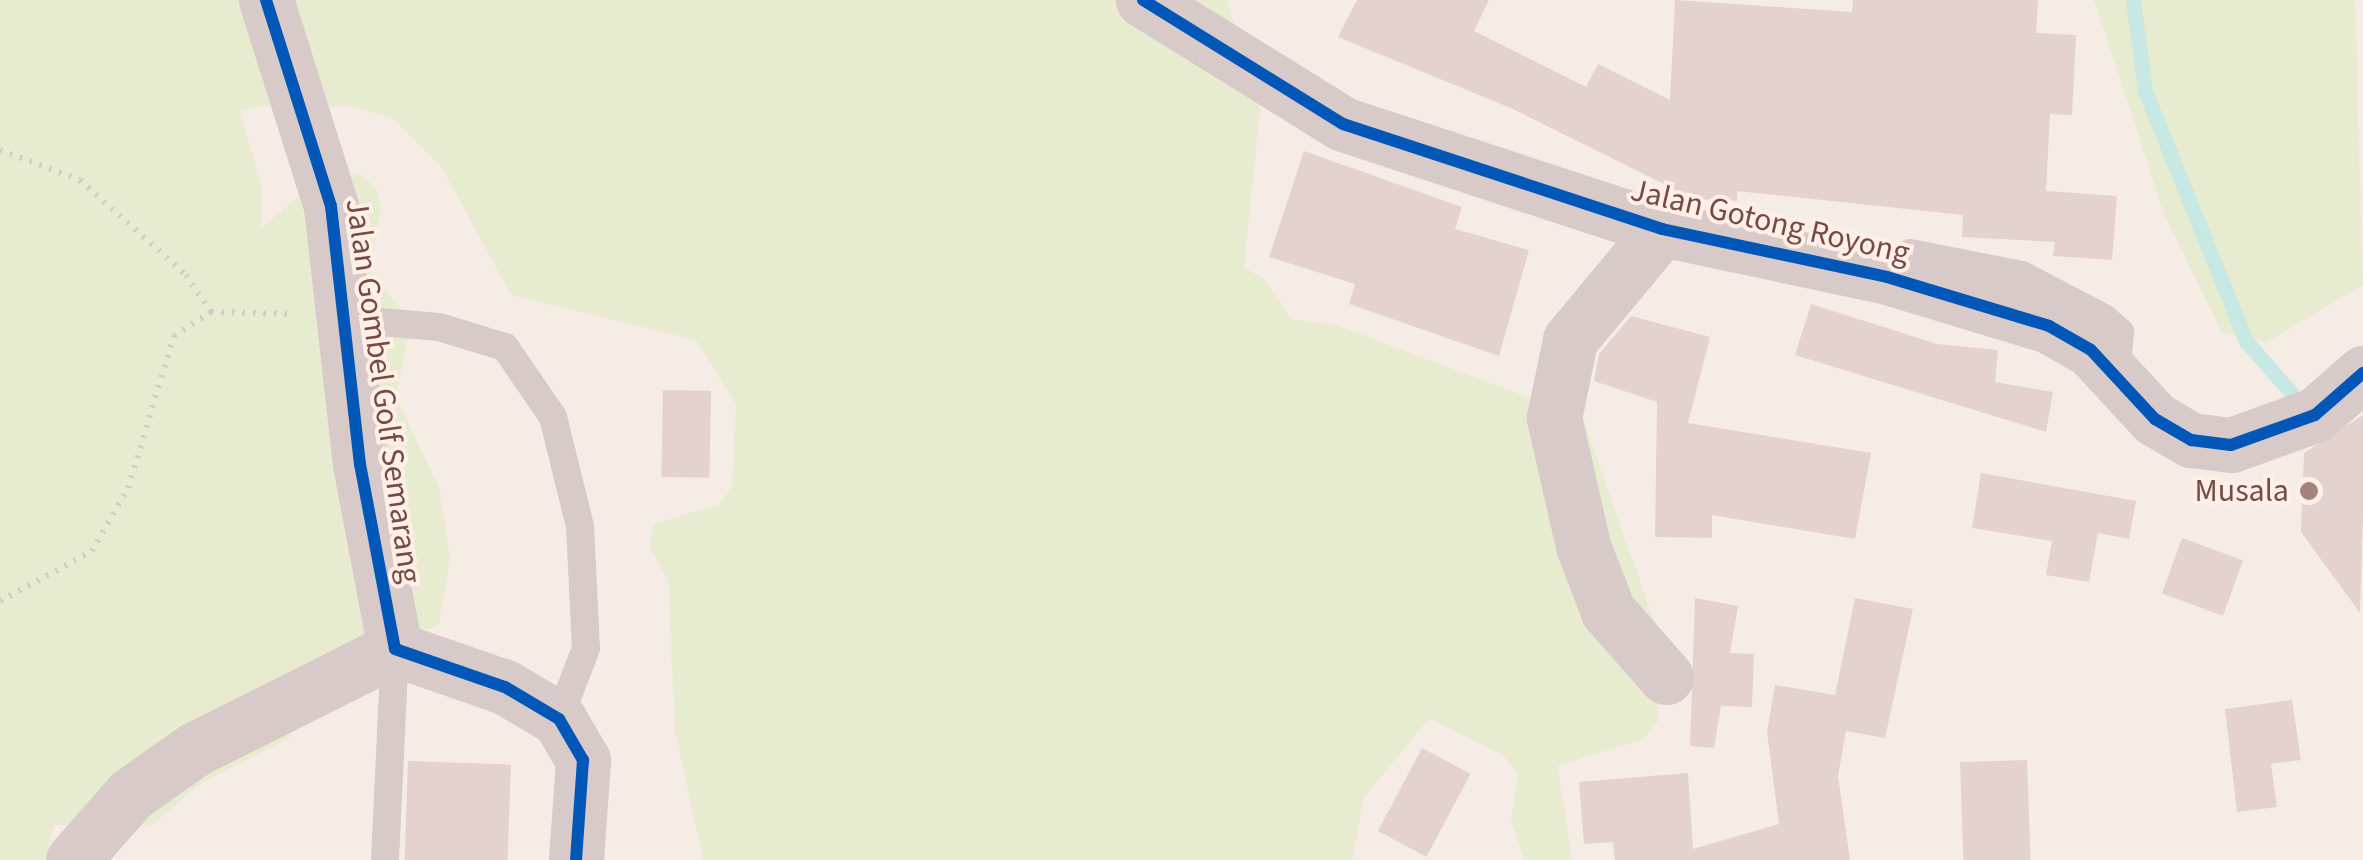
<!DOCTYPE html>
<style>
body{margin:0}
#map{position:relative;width:2363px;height:860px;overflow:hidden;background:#f6ece6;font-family:"Source Sans 3",sans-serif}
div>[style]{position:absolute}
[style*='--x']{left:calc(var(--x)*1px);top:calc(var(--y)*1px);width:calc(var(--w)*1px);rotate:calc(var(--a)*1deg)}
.green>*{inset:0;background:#e7ebcf}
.stream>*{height:15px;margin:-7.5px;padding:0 7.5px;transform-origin:7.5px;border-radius:7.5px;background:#c7e8e3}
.building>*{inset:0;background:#e3d2cd;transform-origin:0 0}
.path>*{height:6px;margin-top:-3px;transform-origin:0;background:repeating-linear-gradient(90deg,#d7cbc8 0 2.5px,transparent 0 10.5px)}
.lane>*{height:28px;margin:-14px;padding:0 14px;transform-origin:14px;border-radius:14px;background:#d7cac8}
.street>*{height:55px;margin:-27.5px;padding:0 27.5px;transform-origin:27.5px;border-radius:27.5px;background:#d7cac8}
.cycleway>*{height:12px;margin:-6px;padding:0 6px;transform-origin:6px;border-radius:6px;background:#0057b8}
.dots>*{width:28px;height:28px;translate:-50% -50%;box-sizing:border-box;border:5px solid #ffefe6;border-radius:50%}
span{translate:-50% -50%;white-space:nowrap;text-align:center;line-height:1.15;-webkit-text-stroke:8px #ffefe6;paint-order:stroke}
.street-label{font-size:32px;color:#754b46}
.poi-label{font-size:32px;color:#754b46}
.right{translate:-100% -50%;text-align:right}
</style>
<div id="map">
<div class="green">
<i style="clip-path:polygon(0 0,1227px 0,1260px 111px,1244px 267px,1265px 280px,1292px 319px,1336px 325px,1583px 418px,1657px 630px,1658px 721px,1643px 739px,1558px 766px,1572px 860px,1524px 860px,1511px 822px,1518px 774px,1503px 755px,1429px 718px,1364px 798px,1352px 860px,703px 860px,675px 731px,668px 581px,650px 547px,654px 524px,720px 504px,732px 486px,736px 404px,696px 340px,511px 295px,442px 168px,393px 118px,349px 106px,261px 106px,240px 111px,261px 184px,261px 228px,312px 186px,360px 174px,376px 188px,381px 210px,370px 271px,403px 312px,409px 334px,396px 397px,440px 490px,450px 559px,439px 625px,315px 666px,289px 738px,203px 782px,150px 826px,54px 825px,45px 860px,0 860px)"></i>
<i style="clip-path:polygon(2094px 0,2355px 0,2363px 285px,2265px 343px,2222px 333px,2164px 214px)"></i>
</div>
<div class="stream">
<i style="--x:2133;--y:0;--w:92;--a:82.5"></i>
<i style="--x:2145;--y:91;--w:270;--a:68"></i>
<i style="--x:2246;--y:341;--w:74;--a:48.8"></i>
</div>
<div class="building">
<i style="clip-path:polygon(1357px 0,1489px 0,1474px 31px,1586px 87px,1598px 64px,1670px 100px,1675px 0,1852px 12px,1853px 0,2038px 0,2036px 33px,2076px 35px,2072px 115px,2050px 114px,2046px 191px,2117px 196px,2112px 260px,2053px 256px,2055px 242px,1962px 237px,1963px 215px,1737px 191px,1737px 201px,1694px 199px,1513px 109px,1338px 37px)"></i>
<i style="clip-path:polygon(1304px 151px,1462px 207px,1455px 229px,1529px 250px,1499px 356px,1349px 304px,1355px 284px,1269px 257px)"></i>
<i style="clip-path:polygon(1811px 304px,1937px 344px,1998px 350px,1995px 382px,2053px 392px,2046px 432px,1795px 355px)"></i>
<i style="clip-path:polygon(1631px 316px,1710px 337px,1688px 423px,1871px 453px,1855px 539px,1712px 515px,1712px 538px,1655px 537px,1657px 402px,1594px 381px,1599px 354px)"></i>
<i style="left:663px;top:390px;width:48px;height:87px;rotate:1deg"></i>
<i style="clip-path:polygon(2363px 415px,2363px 515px,2360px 613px,2301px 532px,2304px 453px)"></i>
<i style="clip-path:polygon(1981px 473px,2136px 501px,2129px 539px,2098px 533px,2089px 582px,2046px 575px,2052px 541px,1972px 528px)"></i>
<i style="left:2182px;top:538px;width:65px;height:59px;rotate:20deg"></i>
<i style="clip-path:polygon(1695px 598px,1738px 606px,1730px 653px,1754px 654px,1752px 707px,1721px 706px,1714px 748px,1690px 746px)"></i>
<i style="clip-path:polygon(1855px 598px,1913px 609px,1885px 738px,1846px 731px,1838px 776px,1850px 860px,1615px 860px,1613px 842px,1584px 844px,1579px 782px,1688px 773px,1693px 849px,1779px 824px,1767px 732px,1775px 685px,1835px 695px)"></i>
<i style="clip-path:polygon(2292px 700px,2301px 760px,2271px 764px,2277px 807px,2237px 812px,2225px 709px)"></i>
<i style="left:1422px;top:748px;width:55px;height:94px;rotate:28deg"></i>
<i style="left:2027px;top:760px;width:100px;height:67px;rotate:88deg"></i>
<i style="left:408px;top:761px;width:103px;height:99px;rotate:2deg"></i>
</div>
<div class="path">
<i style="--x:0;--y:150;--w:85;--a:20.6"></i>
<i style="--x:80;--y:180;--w:142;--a:41.9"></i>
<i style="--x:186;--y:275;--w:45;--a:56"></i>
<i style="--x:0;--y:601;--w:105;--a:-28.5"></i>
<i style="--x:92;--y:551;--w:73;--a:-60.3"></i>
<i style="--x:128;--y:488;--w:159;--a:-73.2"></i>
<i style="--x:174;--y:336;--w:44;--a:-33"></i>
<i style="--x:211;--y:312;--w:82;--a:1.4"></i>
</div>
<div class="lane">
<i style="--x:1910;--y:253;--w:114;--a:11.1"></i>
<i style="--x:2022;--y:275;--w:93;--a:27.7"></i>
<i style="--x:2104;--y:318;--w:21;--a:41"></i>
<i style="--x:2120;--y:332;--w:44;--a:95.2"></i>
<i style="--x:344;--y:319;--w:95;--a:4.8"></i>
<i style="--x:439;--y:327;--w:69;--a:16.9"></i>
<i style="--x:505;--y:347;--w:85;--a:55.6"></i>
<i style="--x:553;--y:417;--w:112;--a:76.1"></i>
<i style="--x:580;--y:526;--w:122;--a:87.2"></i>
<i style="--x:586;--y:648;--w:76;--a:110.8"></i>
<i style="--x:385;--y:860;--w:211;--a:-87.3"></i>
</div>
<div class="street">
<i style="--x:266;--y:0;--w:216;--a:72.5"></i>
<i style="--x:331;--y:206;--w:260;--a:83.6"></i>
<i style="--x:360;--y:464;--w:188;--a:79.3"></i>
<i style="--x:395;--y:649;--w:116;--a:19.1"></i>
<i style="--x:505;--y:687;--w:63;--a:30.7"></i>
<i style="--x:559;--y:719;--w:48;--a:59.7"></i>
<i style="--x:583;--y:760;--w:100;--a:94"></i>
<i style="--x:1143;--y:0;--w:235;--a:31.8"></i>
<i style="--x:1343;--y:124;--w:336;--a:18.2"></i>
<i style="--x:1662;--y:229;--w:230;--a:12"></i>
<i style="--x:1887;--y:277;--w:169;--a:16.8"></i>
<i style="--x:2049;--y:326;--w:48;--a:29.7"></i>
<i style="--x:2091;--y:350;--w:94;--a:47.2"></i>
<i style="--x:2155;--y:419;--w:42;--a:30.3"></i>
<i style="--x:2191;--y:440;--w:40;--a:7.1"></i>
<i style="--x:2231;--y:445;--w:89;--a:-19.7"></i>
<i style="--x:2315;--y:415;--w:64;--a:-41.2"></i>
<i style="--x:1662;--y:229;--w:144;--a:129.7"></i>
<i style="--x:1570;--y:340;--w:80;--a:101.6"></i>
<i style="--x:1554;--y:418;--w:131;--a:77.2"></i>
<i style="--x:1583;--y:546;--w:70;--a:69"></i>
<i style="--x:1608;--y:611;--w:88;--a:48.7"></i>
<i style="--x:73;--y:860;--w:88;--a:-48.7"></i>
<i style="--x:131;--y:794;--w:78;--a:-35.1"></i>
<i style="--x:195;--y:749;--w:224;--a:-26.6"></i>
</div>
<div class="cycleway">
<i style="--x:266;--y:0;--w:216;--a:72.5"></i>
<i style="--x:331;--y:206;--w:260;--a:83.6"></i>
<i style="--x:360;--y:464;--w:188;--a:79.3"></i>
<i style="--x:395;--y:649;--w:116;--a:19.1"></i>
<i style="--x:505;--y:687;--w:63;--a:30.7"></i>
<i style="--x:559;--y:719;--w:48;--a:59.7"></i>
<i style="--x:583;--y:760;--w:100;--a:94"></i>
<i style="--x:1143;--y:0;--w:235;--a:31.8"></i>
<i style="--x:1343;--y:124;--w:336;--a:18.2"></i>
<i style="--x:1662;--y:229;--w:230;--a:12"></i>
<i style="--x:1887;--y:277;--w:169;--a:16.8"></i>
<i style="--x:2049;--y:326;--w:48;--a:29.7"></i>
<i style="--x:2091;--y:350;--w:94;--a:47.2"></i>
<i style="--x:2155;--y:419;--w:42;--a:30.3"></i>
<i style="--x:2191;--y:440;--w:40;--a:7.1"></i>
<i style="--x:2231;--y:445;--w:89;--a:-19.7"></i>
<i style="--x:2315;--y:415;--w:64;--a:-41.2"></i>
</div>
<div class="dots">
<i style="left:2309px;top:491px;background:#a2837e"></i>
</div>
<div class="street-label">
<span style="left:1770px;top:222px;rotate:13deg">Jalan Gotong Royong</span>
<span style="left:383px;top:391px;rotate:82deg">Jalan Gombel Golf Semarang</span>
</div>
<div class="poi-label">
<span class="right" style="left:2289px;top:491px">Musala</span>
</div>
</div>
